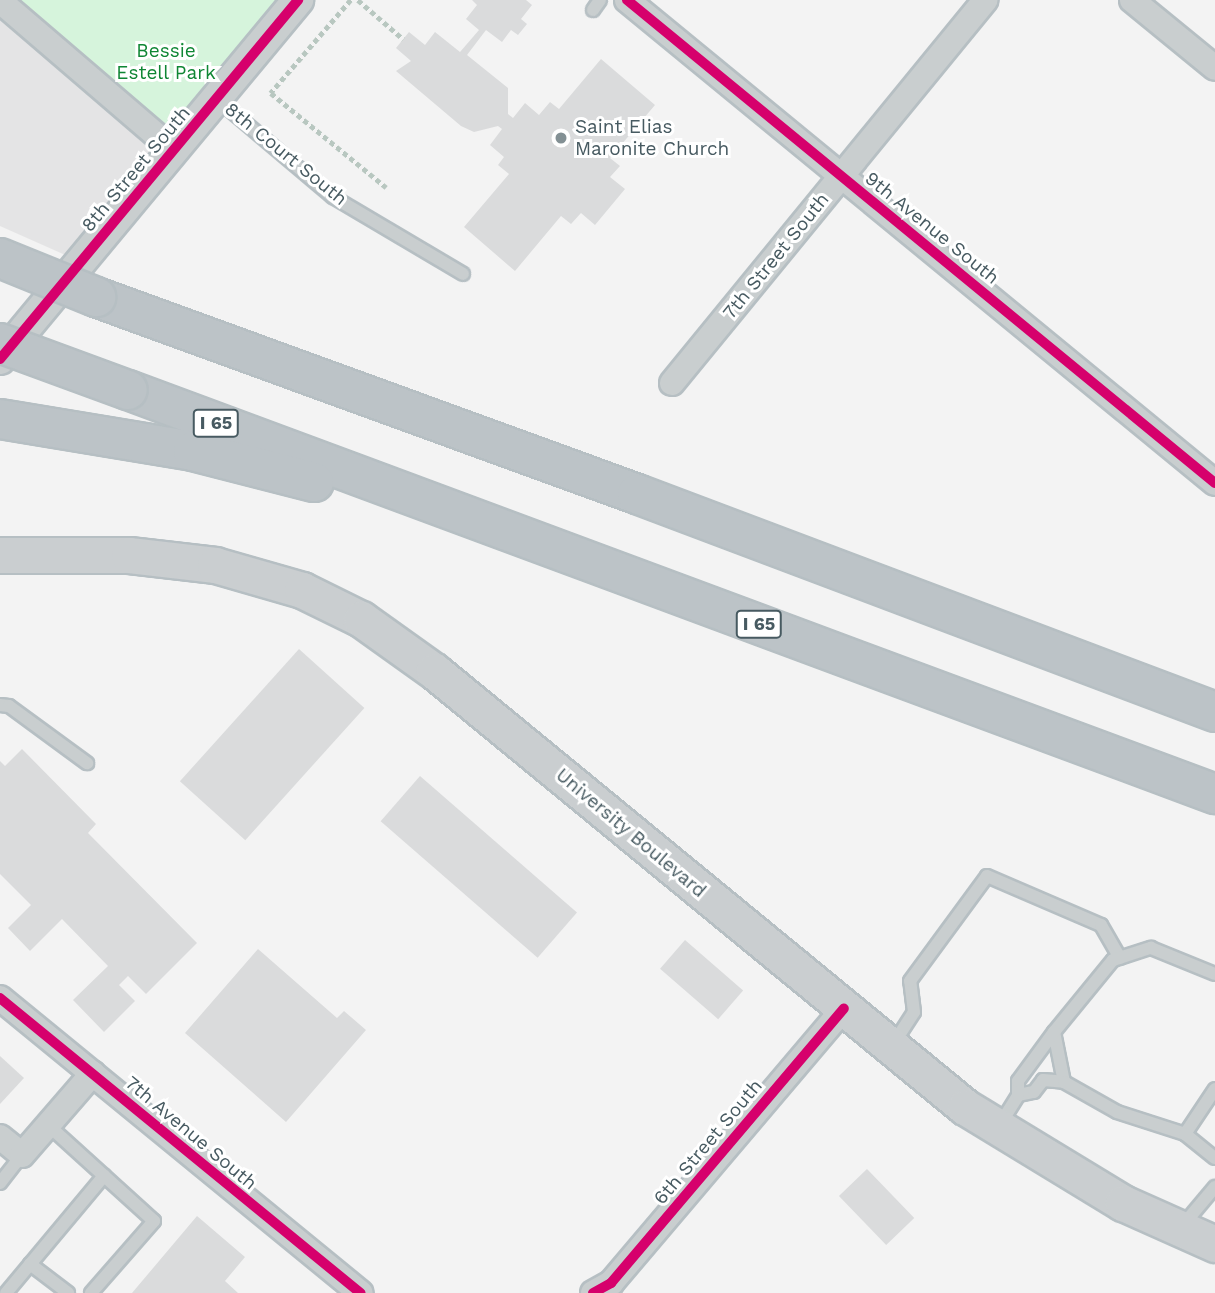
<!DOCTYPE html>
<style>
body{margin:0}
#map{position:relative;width:1215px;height:1293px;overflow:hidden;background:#f3f3f3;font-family:"Work Sans",sans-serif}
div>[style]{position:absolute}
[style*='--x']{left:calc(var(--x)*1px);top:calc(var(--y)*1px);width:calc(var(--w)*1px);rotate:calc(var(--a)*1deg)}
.education>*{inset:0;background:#e4e4e5}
.green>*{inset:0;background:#d6f4dc}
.building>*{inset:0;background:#dadbdc;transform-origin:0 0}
.path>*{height:4.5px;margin-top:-2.25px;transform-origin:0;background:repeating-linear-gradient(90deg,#b8c7c0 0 5px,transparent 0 8.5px)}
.roads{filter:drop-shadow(2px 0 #b6bfc3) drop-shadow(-2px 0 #b6bfc3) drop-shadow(0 2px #b6bfc3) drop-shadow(0 -2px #b6bfc3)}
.service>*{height:12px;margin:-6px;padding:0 6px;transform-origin:6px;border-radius:6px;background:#c9cecf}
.minor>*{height:24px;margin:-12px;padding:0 12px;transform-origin:12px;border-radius:12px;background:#c9cecf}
.tertiary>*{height:30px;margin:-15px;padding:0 15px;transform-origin:15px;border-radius:15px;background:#c9cecf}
.secondary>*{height:35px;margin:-17.5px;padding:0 17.5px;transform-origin:17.5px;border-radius:17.5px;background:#caced0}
.motorway>*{height:38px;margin:-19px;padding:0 19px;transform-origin:19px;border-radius:19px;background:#bcc3c7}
.bridges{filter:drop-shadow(2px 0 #b6bfc3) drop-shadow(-2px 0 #b6bfc3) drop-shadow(0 2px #b6bfc3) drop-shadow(0 -2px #b6bfc3)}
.motorway-bridge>*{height:38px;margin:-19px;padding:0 19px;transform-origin:19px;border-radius:19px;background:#bcc3c7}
.cycleway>*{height:10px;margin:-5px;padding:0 5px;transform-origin:5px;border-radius:5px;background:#d6006c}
.dots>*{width:19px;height:19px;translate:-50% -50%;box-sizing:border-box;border:4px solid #fff;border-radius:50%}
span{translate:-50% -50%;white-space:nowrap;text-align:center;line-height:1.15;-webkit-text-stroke:6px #fff;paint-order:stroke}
.shield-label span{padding:2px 5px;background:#fff;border:2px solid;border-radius:5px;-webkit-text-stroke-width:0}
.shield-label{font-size:18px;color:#475a61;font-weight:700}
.park-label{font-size:19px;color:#0f8634}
.poi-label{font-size:19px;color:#475a61}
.left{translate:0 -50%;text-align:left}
.street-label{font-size:19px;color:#475a61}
</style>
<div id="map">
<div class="education">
<i style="clip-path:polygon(0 1px,174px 150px,81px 262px,0 226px)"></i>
</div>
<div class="green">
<i style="clip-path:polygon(0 0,298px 0,174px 150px)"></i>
</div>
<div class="building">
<i style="clip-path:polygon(472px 0,526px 0,532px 5px,521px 19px,527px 24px,518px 35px,511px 30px,502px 42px,486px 30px,467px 55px,508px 88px,508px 114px,513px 118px,525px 103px,539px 115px,550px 102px,559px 109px,601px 59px,655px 105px,610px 158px,620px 166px,610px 177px,625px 189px,595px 225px,581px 213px,571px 224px,561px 216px,515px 271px,464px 227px,509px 174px,498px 165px,504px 157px,490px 145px,502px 129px,498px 126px,474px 132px,461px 126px,396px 71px,411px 61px,396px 48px,409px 32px,425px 45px,435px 32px,460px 52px,479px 30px,466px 19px,477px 5px)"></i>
<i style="left:299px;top:649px;width:88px;height:178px;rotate:42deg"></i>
<i style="clip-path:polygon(22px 749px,96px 824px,88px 833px,197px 943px,146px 994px,128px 976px,119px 985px,135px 1001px,104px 1032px,73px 1000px,108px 966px,62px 919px,30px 951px,8px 928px,31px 905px,0 874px,0 761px,5px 766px)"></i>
<i style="left:420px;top:776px;width:208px;height:60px;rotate:41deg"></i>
<i style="left:685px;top:940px;width:77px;height:38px;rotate:41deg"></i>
<i style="clip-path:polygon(258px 949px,337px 1018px,344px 1011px,366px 1030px,286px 1122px,185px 1033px)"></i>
<i style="clip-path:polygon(0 1056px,24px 1078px,0 1104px)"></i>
<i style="left:867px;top:1169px;width:68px;height:39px;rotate:46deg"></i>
<i style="clip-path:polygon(197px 1216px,245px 1257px,225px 1281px,238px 1293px,132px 1293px)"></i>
</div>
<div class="path">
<i style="--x:351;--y:0;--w:123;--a:130.7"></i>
<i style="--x:271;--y:93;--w:149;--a:39.3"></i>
<i style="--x:358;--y:0;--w:60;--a:40.9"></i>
</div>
<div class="roads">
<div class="service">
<i style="--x:593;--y:10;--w:12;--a:-55"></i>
<i style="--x:217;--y:99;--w:152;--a:40.2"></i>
<i style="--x:333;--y:197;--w:151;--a:30.6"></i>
<i style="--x:0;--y:705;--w:9;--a:6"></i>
<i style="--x:9;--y:706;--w:97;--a:36.2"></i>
<i style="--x:892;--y:1046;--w:40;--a:-57.1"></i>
<i style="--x:914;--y:1012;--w:31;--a:-97"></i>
<i style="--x:910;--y:981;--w:130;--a:-53.7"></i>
<i style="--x:987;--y:876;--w:124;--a:23.3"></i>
<i style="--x:1101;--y:925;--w:38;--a:60"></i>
<i style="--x:1064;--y:1082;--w:51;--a:-101.3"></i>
<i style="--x:1054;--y:1032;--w:93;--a:-50.7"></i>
<i style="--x:1113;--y:960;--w:40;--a:-18"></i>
<i style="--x:1151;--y:948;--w:69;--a:22.1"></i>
<i style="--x:1018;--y:1095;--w:16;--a:-11"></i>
<i style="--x:1034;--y:1092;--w:15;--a:-53"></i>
<i style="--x:1043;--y:1080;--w:21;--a:5"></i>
<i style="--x:1064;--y:1082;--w:61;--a:29.5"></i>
<i style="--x:1117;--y:1112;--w:71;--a:17.9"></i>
<i style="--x:1185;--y:1134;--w:54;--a:-56.3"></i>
<i style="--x:48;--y:1125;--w:143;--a:42.2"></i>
<i style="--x:154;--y:1221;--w:96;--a:131.2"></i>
<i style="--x:999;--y:1126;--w:36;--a:-58"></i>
<i style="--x:1018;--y:1095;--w:14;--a:-90"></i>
<i style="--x:1018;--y:1081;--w:61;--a:-53.7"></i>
<i style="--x:1185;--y:1134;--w:38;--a:39"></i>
<i style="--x:0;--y:1183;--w:36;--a:-52"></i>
<i style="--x:1183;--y:1225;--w:50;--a:-49.9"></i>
<i style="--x:30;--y:1264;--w:48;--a:37.3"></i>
<i style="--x:6;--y:1293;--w:153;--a:-50.1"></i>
</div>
<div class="minor">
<i style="--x:627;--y:0;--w:761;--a:39.4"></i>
<i style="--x:1132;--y:0;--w:107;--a:39.3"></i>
<i style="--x:0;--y:1;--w:229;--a:40.6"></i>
<i style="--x:672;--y:383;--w:495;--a:-50.7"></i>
<i style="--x:0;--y:998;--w:466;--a:39.3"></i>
<i style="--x:0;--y:1137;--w:28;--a:39"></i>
<i style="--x:22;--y:1155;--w:108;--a:-49.1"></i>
<i style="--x:593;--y:1293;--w:21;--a:-29"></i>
<i style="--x:611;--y:1283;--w:360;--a:-49.7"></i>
</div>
<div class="tertiary">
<i style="--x:0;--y:359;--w:467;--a:-50.3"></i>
</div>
<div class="secondary">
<i style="--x:0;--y:555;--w:129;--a:0"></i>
<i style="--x:129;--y:555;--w:87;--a:6.6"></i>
<i style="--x:215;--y:565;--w:91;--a:16"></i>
<i style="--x:302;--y:590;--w:66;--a:26.2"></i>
<i style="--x:361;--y:619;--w:90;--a:35.5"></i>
<i style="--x:434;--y:671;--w:687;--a:39.39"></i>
<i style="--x:965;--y:1107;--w:185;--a:31.3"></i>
<i style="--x:1123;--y:1203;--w:101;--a:24"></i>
</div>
<div class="motorway">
<i style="--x:96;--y:297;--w:576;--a:20.01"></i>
<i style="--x:637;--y:494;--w:618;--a:20.66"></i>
<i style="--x:128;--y:390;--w:1160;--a:20.39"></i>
<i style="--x:0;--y:419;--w:196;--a:9.4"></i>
<i style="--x:193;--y:451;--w:125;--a:14.4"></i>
</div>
</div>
<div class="bridges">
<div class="motorway-bridge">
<i style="--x:0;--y:258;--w:104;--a:22.1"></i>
<i style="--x:0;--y:343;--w:136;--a:20.2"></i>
</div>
</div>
<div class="cycleway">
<i style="--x:627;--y:0;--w:761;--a:39.4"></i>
<i style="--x:0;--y:359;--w:467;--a:-50.3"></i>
<i style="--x:0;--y:998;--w:466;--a:39.3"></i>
<i style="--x:593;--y:1293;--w:21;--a:-29"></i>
<i style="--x:611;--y:1283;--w:360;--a:-49.7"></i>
</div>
<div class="dots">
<i style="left:561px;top:138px;background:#839094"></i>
</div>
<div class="shield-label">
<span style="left:216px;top:423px">I 65</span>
<span style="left:759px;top:624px">I 65</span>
</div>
<div class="park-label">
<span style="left:166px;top:62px">Bessie<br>Estell Park</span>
</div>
<div class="poi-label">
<span class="left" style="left:575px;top:138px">Saint Elias<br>Maronite Church</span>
</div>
<div class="street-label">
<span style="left:286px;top:154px;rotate:39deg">8th Court South</span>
<span style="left:136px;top:169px;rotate:-50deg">8th Street South</span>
<span style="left:932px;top:228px;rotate:39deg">9th Avenue South</span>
<span style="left:776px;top:256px;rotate:-51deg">7th Street South</span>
<span style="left:631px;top:833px;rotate:40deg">University Boulevard</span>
<span style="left:191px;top:1133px;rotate:40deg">7th Avenue South</span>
<span style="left:708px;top:1142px;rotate:-50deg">6th Street South</span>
</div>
</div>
